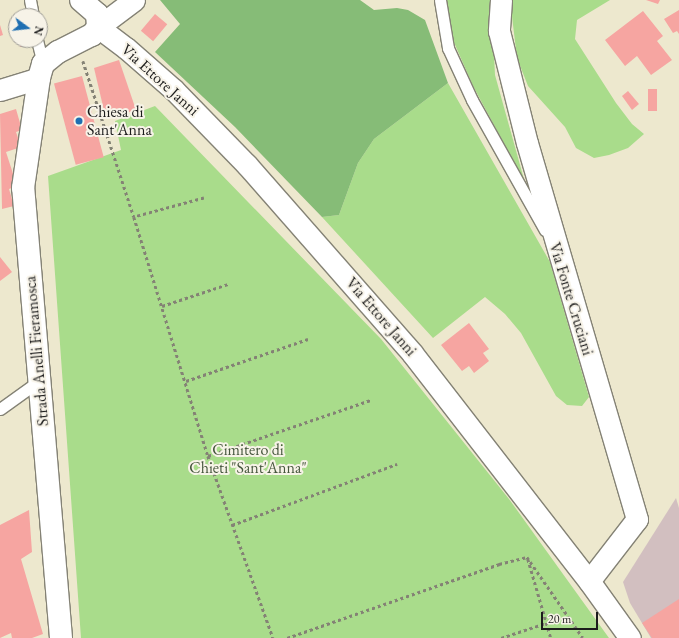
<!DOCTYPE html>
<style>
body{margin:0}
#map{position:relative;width:679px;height:638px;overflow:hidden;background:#ede8ce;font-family:"EB Garamond",serif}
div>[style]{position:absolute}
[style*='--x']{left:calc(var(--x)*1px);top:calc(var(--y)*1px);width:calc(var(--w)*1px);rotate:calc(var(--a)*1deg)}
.industrial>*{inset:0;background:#d2bfc0}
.green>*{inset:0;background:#a9dc8b}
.forest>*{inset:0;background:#86bc77}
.building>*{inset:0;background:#f6a5a1;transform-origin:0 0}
.path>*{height:2.5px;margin-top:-1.25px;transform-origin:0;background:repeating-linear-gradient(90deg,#848275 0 3px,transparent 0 6px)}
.roads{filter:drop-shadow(1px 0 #848275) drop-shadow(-1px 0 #848275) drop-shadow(0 1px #848275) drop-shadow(0 -1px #848275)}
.lane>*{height:11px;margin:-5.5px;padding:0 5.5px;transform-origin:5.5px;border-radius:5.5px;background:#fff}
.street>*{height:21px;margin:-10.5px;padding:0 10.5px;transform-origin:10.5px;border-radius:10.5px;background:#fff}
.secondary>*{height:22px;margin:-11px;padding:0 11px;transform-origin:11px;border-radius:11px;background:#fff}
.dots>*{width:11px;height:11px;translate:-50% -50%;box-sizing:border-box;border:2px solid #f7f3e8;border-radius:50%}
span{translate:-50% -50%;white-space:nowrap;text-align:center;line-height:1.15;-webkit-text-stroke:4px #f7f3e8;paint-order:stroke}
.street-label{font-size:16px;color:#1c1c1c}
.poi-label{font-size:16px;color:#1c1c1c}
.left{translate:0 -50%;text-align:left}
.park-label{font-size:16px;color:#46563d}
.north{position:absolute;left:8px;top:8px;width:40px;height:40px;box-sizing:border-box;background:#f7f3e8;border:1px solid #9f9d96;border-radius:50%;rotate:105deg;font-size:11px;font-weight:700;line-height:16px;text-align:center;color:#1c1c1c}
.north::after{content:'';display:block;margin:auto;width:14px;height:18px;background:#1f6fb2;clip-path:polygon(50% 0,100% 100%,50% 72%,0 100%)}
.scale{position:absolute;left:541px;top:612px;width:57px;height:18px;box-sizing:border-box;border:2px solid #1c1c1c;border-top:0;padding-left:5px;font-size:12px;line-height:14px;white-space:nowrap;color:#1c1c1c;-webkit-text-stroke:3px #f7f3e8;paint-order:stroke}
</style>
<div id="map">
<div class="industrial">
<i style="clip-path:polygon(676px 498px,679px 508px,679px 638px,651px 638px,630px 603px,623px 582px)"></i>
</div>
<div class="green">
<i style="clip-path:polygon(445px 0,498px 0,493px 33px,495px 75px,525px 183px,473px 86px,449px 31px)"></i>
<i style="clip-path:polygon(510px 0,610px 0,577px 20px,575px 39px,616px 103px,632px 124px,644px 134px,628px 148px,609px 155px,594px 158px,576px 148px,565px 127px,528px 86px,517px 58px)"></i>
<i style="clip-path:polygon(448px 83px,550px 262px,589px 397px,582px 406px,567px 405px,556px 396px,521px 333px,505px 314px,485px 297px,433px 338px,322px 217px,339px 215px,358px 163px,374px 139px)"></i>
<i style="clip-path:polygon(155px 106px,381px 339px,509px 499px,609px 638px,81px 638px,48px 176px,121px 150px,115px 121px)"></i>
</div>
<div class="forest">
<i style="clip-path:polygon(160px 0,360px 0,374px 10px,397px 8px,408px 10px,425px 20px,448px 83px,374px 139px,358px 163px,339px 215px,322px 217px,235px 127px,155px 52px,180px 24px)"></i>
</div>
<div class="building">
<i style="clip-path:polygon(646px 0,660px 0,658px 4px)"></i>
<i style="clip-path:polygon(679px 10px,679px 34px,677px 31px,673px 33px,664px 19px)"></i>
<i style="clip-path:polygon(643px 11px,663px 36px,657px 41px,672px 60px,651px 75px,637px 56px,625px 66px,605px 40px)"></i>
<i style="left:155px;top:14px;width:16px;height:22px;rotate:40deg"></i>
<i style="clip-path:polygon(0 25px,3px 35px,0 36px)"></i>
<i style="clip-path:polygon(19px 40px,27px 40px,28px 46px,20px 47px)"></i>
<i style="clip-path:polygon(119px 60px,136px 110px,106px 119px,94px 68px)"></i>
<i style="left:82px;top:76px;width:84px;height:29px;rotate:75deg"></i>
<i style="left:648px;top:89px;width:9px;height:22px"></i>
<i style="clip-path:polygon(628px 91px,639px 104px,632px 110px,622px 96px)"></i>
<i style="clip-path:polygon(16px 109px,22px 130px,16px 132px,21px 147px,6px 152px,17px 186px,9px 189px,14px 206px,2px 209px,0 114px)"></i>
<i style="clip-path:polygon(0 257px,12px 272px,0 281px)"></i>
<i style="clip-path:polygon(469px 323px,489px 349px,483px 353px,489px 361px,474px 373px,469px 366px,462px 371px,441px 345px)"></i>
<i style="clip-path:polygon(29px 510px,32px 552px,21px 559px,43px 634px,32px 638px,12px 638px,11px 633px,0 638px,0 525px)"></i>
<i style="clip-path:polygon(679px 599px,679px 638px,652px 638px,642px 623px)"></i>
</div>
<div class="path">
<i style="--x:83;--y:61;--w:164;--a:71.9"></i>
<i style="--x:204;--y:198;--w:73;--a:164.8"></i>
<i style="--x:134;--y:217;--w:250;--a:72.8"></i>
<i style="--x:208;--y:456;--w:193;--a:70.3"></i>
<i style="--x:162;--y:306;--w:70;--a:-18.4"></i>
<i style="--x:186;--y:381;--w:129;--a:-19"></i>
<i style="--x:208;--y:456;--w:172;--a:-19"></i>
<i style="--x:232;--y:525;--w:176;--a:-20.3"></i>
<i style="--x:528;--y:559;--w:82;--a:73.8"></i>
<i style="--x:287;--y:638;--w:225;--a:-19.2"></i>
<i style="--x:499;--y:564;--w:29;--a:-14"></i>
<i style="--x:527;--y:557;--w:98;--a:55.3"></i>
<i style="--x:501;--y:638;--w:47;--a:-18.4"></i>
</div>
<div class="roads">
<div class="lane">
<i style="--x:30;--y:0;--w:16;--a:79"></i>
<i style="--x:440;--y:0;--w:49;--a:80.5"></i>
<i style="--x:448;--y:48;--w:57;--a:65.2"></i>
<i style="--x:472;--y:100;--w:149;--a:60.7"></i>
<i style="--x:37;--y:40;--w:25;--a:76"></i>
<i style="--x:0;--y:409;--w:48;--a:-35.7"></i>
</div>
<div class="street">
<i style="--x:134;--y:0;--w:45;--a:143.1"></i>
<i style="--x:98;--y:27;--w:35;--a:37"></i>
<i style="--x:126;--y:48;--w:64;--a:41.2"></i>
<i style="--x:174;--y:90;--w:105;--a:45.8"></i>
<i style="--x:247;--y:165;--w:250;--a:48.7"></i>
<i style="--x:412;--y:353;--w:289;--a:52.2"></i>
<i style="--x:589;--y:581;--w:70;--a:54.3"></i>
<i style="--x:501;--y:0;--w:31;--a:94"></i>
<i style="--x:499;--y:31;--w:115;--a:76"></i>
<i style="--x:527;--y:143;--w:392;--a:73.7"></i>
<i style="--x:637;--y:519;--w:78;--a:127.7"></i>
<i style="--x:0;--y:90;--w:41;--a:-17.1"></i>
</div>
<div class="secondary">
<i style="--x:61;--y:638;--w:452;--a:-94.8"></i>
<i style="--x:23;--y:188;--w:111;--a:-81.7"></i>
<i style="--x:39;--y:78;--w:15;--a:-74"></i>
<i style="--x:43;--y:64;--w:19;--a:-39"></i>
<i style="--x:58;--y:52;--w:38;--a:-27"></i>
<i style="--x:92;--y:35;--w:10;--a:-53"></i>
<i style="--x:98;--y:27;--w:13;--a:-94"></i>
<i style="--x:97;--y:14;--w:21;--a:-139"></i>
</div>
</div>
<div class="dots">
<i style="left:79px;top:121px;background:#1f6fb2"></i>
</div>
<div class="street-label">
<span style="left:160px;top:80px;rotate:42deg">Via Ettore Janni</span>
<span style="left:571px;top:299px;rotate:73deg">Via Fonte Cruciani</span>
<span style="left:381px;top:317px;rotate:49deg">Via Ettore Janni</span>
<span style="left:37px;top:351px;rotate:-95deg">Strada Anelli Fieramosca</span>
</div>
<div class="poi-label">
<span class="left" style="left:87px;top:121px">Chiesa di<br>Sant'Anna</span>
</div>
<div class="park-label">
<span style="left:248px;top:459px">Cimitero di<br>Chieti "Sant'Anna"</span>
</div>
<div class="north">N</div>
<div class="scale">20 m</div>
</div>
